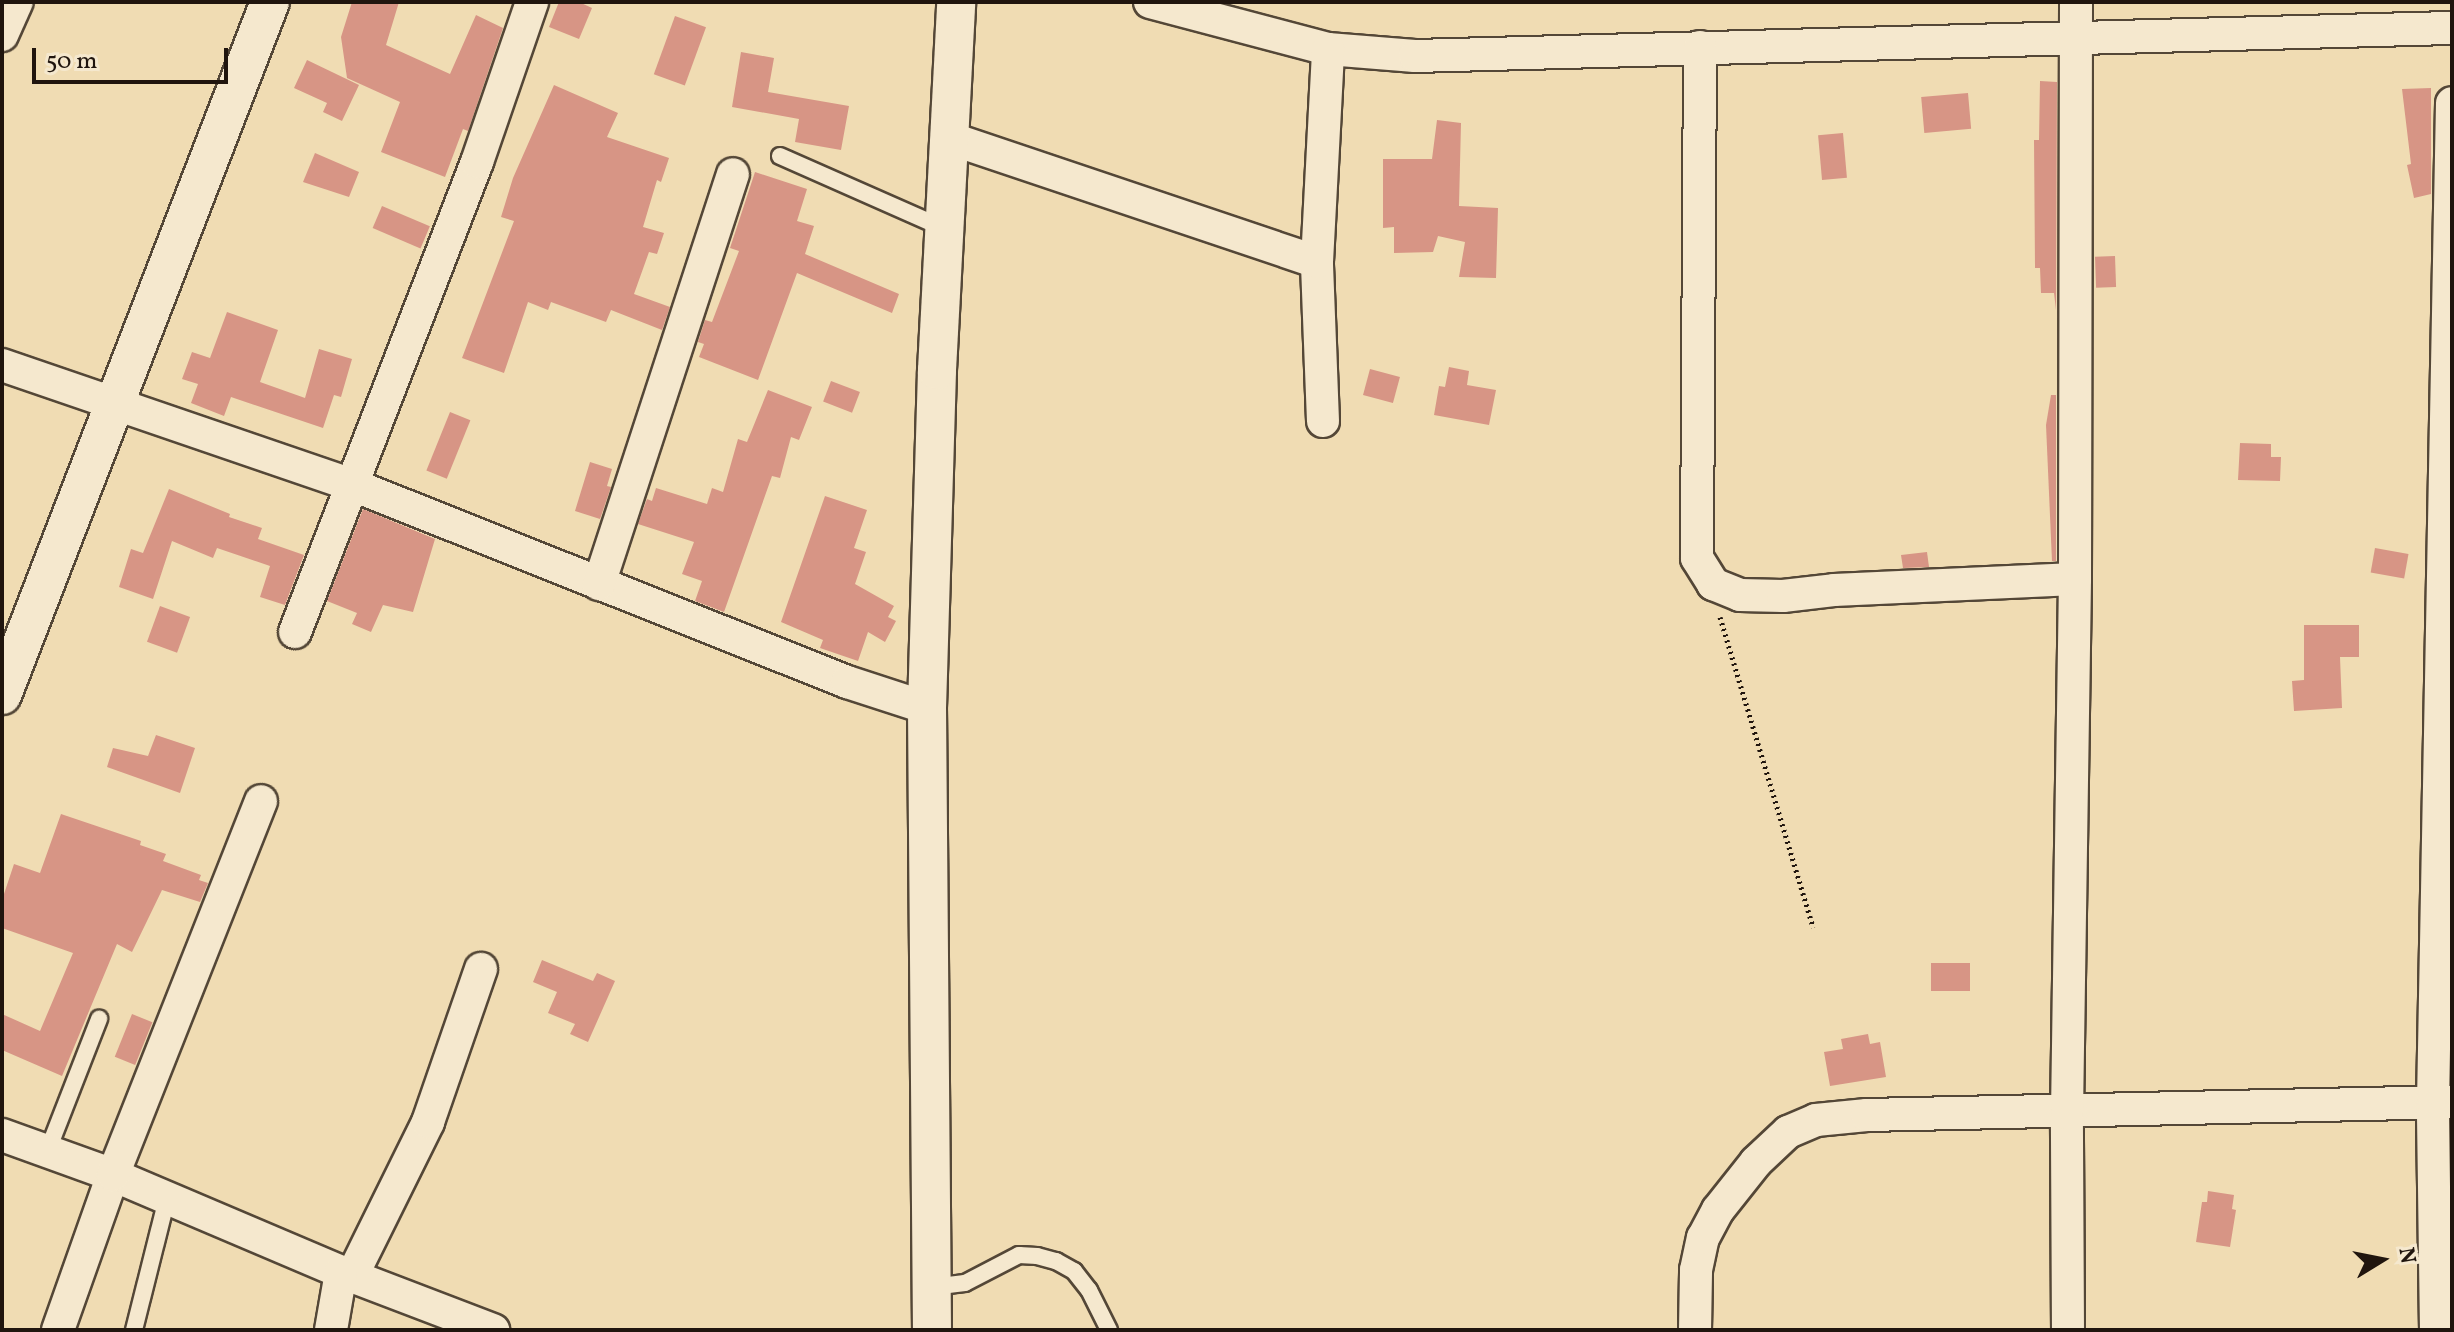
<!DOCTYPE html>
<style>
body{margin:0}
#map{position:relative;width:2454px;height:1332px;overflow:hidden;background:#f0dcb3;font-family:Vollkorn,serif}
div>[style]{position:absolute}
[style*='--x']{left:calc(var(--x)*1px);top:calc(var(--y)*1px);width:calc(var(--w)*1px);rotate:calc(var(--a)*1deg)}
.building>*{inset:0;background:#d79585;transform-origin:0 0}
.path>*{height:5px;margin-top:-2.5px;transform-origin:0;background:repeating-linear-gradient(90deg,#20150e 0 2px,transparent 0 6px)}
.roads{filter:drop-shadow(2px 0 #544737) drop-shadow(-2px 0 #544737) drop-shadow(0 2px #544737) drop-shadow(0 -2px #544737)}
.service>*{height:16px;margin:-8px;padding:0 8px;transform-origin:8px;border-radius:8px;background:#f5e8ce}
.minor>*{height:32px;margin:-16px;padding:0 16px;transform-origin:16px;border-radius:16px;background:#f5e8ce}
.tertiary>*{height:38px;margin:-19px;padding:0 19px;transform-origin:19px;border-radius:19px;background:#f5e8ce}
span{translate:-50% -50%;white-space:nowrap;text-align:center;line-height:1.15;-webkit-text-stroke:6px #f5e8ce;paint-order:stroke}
.frame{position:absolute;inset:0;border:4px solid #20150e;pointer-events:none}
.north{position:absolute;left:2342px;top:1220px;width:80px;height:80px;-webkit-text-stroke:6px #f5e8ce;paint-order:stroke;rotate:80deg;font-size:22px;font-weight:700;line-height:32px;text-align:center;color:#20150e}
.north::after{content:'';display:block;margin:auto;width:28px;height:36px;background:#20150e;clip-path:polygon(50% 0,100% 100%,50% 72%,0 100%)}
.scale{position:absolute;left:32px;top:48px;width:196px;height:36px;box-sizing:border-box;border:4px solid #20150e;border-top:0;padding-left:10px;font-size:24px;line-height:28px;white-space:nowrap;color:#20150e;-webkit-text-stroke:6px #f5e8ce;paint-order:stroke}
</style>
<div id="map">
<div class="building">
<i style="clip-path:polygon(352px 2px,399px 2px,386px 45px,450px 74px,476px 15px,503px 28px,468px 131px,463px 129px,445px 177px,381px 152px,400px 102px,347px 78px,341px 37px)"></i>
<i style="clip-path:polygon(559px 2px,579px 2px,592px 8px,579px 39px,549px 27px)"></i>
<i style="left:675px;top:16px;width:33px;height:62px;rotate:20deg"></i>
<i style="clip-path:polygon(741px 52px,774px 58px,768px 92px,849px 106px,841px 150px,795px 142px,799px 119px,732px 107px)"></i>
<i style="clip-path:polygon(307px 60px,359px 85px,342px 121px,323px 112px,327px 103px,294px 88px)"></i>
<i style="clip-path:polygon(2040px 81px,2057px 82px,2056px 310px,2054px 293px,2041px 293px,2040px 268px,2035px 268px,2034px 140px,2039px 140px)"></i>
<i style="clip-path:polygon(554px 85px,618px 113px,607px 137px,669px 158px,661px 182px,657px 180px,643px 227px,664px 233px,657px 254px,649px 252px,634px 294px,670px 307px,662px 330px,611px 310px,606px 322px,551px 302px,548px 310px,528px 302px,504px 373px,462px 358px,514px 221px,501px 217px,513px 178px)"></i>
<i style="clip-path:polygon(2431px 88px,2431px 194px,2414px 198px,2407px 165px,2411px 164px,2402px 89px)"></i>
<i style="left:1968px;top:93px;width:36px;height:47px;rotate:85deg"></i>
<i style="clip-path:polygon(1437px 120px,1461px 123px,1459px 206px,1498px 208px,1496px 278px,1459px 277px,1465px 242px,1438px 236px,1433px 252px,1394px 253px,1394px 227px,1383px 228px,1383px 159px,1432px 159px)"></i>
<i style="left:1843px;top:133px;width:45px;height:25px;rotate:85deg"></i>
<i style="clip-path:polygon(315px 153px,359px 172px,349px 197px,303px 182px)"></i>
<i style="clip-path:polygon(755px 172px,807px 189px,797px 221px,814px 226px,805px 254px,899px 294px,892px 313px,797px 273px,758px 380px,699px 357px,704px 344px,698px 342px,705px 320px,712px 322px,739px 251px,730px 248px)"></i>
<i style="left:382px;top:206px;width:52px;height:24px;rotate:23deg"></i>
<i style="left:2115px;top:256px;width:31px;height:20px;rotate:88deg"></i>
<i style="clip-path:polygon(227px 312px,278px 330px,260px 382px,305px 398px,319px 349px,352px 359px,341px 397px,334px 395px,323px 428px,231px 397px,224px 416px,191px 403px,198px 384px,182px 379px,192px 352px,210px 358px)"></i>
<i style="clip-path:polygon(1449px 367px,1469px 371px,1467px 385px,1496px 390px,1489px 425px,1434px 415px,1439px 386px,1445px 387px)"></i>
<i style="left:1370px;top:369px;width:31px;height:27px;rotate:15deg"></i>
<i style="left:831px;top:381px;width:31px;height:22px;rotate:21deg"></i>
<i style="clip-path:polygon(768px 390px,812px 407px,799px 440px,791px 437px,780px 478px,772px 476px,724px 612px,695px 601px,702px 581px,682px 574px,694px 542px,638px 524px,647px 499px,652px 501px,656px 488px,707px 504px,712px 488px,723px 492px,738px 439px,747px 442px)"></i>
<i style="clip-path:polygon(2051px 395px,2056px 395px,2056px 561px,2052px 561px,2046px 425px)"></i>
<i style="left:450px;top:412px;width:22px;height:63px;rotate:22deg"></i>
<i style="clip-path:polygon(2240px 443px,2271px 444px,2271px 457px,2281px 457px,2280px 481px,2238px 480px)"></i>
<i style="clip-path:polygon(590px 462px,612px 469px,607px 486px,611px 487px,600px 519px,575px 511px)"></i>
<i style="clip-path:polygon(169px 489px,230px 514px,229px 517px,262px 528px,258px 539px,304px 555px,285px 605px,260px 597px,270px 566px,217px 548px,213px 558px,172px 541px,153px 599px,119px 587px,131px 549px,143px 553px)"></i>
<i style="clip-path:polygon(825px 496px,867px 510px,854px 548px,866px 552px,855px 584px,894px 606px,888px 617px,896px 621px,885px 642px,868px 632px,858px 661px,820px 648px,823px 640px,781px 622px)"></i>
<i style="clip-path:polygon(363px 509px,435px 539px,413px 612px,383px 605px,371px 632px,352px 624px,357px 613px,327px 601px)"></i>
<i style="left:2375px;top:548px;width:34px;height:25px;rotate:10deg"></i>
<i style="clip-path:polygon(1927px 552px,1929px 567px,1903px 568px,1901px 555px)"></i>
<i style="left:160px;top:606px;width:32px;height:38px;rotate:20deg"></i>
<i style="clip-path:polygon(2304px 625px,2359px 625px,2359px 657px,2340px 657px,2342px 708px,2294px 711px,2292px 681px,2304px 680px)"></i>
<i style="clip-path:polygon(156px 735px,195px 748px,180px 793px,107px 767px,113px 748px,148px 756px)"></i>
<i style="clip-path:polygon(61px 814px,141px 841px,140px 845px,166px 854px,163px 861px,201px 875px,199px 880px,208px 883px,200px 902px,162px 890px,132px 952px,117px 944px,62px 1076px,2px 1050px,2px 1014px,40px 1031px,73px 953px,2px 928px,2px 900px,14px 864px,40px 873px)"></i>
<i style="clip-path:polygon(542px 960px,593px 981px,597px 973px,615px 981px,588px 1042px,570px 1034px,575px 1024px,548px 1013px,557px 992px,533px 982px)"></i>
<i style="left:1931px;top:963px;width:39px;height:28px"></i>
<i style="left:132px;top:1014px;width:22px;height:46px;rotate:22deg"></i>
<i style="clip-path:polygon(1868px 1034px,1870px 1044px,1880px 1042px,1886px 1077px,1830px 1086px,1824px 1052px,1843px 1049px,1841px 1039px)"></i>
<i style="clip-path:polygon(2208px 1191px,2234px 1195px,2232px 1209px,2236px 1210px,2230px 1247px,2196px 1242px,2202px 1202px,2207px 1202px)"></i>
</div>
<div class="path">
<i style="--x:1720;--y:617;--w:324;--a:73.3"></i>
</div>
<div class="roads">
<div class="service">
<i style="--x:780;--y:156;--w:178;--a:23.8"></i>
<i style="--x:48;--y:1150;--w:141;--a:-68.7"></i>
<i style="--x:932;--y:1287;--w:33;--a:-7"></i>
<i style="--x:965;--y:1283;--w:61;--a:-27.4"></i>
<i style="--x:1019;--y:1255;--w:18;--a:3"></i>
<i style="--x:1037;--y:1256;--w:20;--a:15"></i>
<i style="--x:1056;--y:1261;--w:21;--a:29"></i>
<i style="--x:1074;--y:1271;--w:24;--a:52"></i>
<i style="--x:1089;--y:1290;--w:45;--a:63.4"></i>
<i style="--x:134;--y:1330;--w:135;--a:-75.9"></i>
</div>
<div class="minor">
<i style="--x:1150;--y:2;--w:184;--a:14.8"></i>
<i style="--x:1328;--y:49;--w:87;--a:4.6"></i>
<i style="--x:1415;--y:56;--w:1037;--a:-1.55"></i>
<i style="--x:2;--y:35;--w:36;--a:-66"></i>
<i style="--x:1700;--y:47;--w:511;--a:90.34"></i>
<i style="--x:1697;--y:558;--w:31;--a:58"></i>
<i style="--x:1713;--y:584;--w:29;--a:22"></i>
<i style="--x:1740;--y:595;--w:43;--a:1.3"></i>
<i style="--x:1783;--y:596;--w:51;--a:-6.7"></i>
<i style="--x:1834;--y:590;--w:241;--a:-2.6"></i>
<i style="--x:949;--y:138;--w:388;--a:18.6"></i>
<i style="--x:2;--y:365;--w:371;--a:18.9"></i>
<i style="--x:353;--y:485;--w:532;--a:21.74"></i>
<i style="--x:847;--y:682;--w:84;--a:18"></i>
<i style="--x:1323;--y:421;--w:159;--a:-92.2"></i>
<i style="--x:1317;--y:262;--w:213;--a:-87"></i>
<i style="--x:599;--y:584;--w:431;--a:-71.9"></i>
<i style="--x:295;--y:632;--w:504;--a:-68.83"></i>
<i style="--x:477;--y:162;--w:169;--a:-71"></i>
<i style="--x:2;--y:1135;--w:118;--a:19.8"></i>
<i style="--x:113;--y:1175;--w:248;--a:23"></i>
<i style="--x:341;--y:1272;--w:163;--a:20.9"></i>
<i style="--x:352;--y:1276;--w:172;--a:-63.7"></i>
<i style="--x:428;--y:1122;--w:162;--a:-70.9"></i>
<i style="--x:58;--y:1330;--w:164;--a:-70.5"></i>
<i style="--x:113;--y:1175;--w:402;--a:-68.4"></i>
<i style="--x:331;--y:1330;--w:59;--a:-80.2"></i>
<i style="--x:1695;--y:1330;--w:60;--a:-89"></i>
<i style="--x:1696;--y:1270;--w:33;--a:-78"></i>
<i style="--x:1703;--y:1238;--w:32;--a:-62"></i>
<i style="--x:1718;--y:1210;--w:61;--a:-51.6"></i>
<i style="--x:1756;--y:1162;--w:44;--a:-43.2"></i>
<i style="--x:1788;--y:1132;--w:30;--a:-23"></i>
<i style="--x:1816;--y:1120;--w:51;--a:-5.6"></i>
<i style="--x:1867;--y:1115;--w:585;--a:-1.27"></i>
<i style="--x:2068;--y:1330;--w:217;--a:-90.3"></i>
<i style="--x:2067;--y:1113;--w:534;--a:-89.14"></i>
<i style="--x:2075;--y:579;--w:577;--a:-89.9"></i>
<i style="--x:2436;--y:1330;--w:228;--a:-90.8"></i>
<i style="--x:2433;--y:1102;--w:999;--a:-88.91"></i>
</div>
<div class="tertiary">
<i style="--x:2;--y:695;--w:743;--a:-68.86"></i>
<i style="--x:932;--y:1330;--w:622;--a:-90.46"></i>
<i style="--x:927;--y:708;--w:338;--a:-88.3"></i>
<i style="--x:937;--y:370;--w:368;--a:-87"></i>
</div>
</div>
<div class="frame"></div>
<div class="north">N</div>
<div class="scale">50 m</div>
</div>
